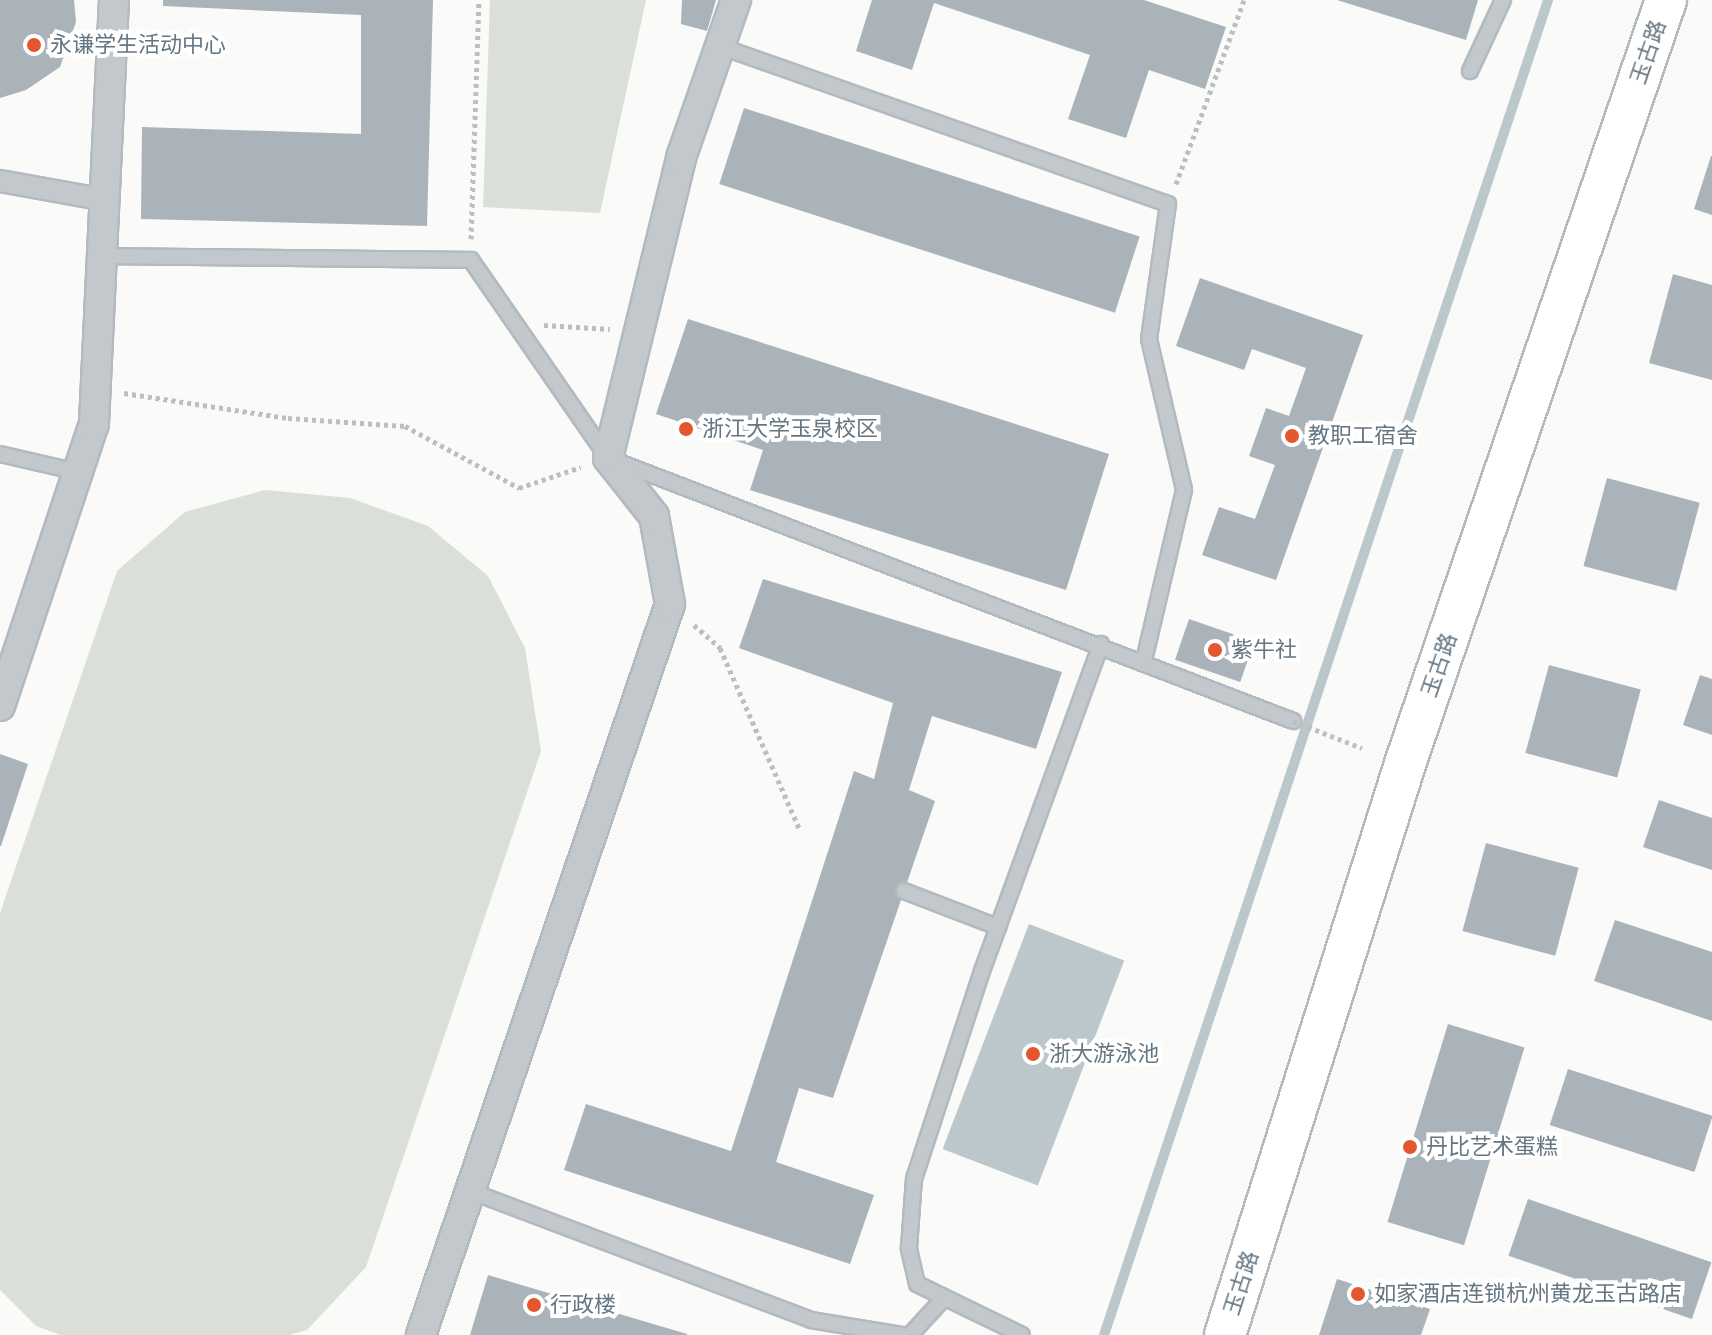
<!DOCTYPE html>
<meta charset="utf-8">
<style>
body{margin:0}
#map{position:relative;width:1712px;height:1335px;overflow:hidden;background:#fafaf8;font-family:Signika,"Noto Sans SC",sans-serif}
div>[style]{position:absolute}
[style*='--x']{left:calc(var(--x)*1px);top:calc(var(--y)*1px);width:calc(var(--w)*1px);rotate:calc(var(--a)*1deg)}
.green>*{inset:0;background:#dadfd7}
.water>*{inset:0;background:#bbc7cb;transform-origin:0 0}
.stream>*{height:10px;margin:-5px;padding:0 5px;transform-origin:5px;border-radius:5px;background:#bbc7cb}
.building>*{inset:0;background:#aab3b9;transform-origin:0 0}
.path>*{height:5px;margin-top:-2.5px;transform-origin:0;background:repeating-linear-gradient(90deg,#bbbfc2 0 4px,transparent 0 8px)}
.roads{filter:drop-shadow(2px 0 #b3babf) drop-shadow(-2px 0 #b3babf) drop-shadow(0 2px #b3babf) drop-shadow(0 -2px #b3babf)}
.service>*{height:14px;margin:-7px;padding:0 7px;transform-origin:7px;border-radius:7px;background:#c3c8cc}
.pedestrian>*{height:20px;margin:-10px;padding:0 10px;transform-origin:10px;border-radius:10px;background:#c3c8cc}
.minor>*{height:28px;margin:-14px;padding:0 14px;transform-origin:14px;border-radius:14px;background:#c3c8cc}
.secondary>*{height:40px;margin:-20px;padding:0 20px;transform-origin:20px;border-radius:20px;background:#fff}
.path-bridge>*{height:5px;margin-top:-2.5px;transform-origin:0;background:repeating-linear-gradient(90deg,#bbbfc2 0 4px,transparent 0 8px)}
.dots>*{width:22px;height:22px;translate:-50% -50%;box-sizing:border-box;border:4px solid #fff;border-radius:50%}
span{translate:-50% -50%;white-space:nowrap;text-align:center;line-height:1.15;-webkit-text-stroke:8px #fff;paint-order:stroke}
.poi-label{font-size:22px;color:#657683}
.left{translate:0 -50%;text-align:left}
.street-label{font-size:22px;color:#657683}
</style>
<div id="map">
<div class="green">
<i style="clip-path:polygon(490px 0,646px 0,600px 213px,483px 207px)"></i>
<i style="clip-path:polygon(265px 490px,350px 498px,428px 526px,488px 576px,525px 648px,541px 751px,366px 1267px,307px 1330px,289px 1335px,61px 1335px,36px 1326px,0 1290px,0 913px,117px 571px,185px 512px)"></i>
</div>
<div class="water">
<i style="left:1029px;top:924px;width:102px;height:241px;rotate:21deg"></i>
</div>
<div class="stream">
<i style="--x:1104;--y:1335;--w:1407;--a:-71.6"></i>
</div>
<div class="building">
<i style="clip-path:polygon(0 0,74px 0,76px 22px,60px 67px,26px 90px,0 98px)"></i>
<i style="clip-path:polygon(163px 0,433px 0,427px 226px,141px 219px,142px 127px,361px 134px,361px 15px,163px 6px)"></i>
<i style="clip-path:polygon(682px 0,716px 0,707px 31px,681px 24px)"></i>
<i style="clip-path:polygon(872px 0,1144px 0,1226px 27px,1205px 89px,1149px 70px,1126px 138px,1068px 119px,1090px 55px,934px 3px,912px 70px,856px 51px)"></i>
<i style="clip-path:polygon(1337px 0,1478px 0,1466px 40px)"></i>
<i style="left:744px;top:108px;width:416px;height:80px;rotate:18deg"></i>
<i style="clip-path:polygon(1711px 156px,1712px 156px,1712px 215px,1694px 209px)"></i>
<i style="clip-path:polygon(1673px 274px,1712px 285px,1712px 380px,1649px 363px)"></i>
<i style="clip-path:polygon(1200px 278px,1363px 335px,1276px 580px,1202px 555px,1219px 507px,1255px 519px,1275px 465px,1249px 456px,1266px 408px,1289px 416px,1306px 368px,1252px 349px,1244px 370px,1176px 346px)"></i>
<i style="clip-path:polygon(688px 319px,1109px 454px,1066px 590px,750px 490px,763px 450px,656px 414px)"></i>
<i style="left:1607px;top:478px;width:96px;height:91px;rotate:15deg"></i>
<i style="clip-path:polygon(763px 579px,1062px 672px,1036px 749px,932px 716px,909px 790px,935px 801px,833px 1098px,799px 1088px,776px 1162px,874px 1195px,850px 1264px,564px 1170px,586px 1104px,731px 1151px,854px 771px,874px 779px,893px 703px,739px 648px)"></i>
<i style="left:1189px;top:619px;width:69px;height:43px;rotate:19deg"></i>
<i style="left:1549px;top:665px;width:95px;height:91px;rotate:15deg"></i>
<i style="clip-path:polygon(1700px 675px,1712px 679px,1712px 735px,1683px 725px)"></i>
<i style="clip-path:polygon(0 754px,28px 764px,1px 846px,0 846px)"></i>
<i style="clip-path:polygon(1659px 800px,1712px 818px,1712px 870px,1643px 847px)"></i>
<i style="left:1486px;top:843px;width:96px;height:91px;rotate:15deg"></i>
<i style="clip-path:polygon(1615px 920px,1712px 952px,1712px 1021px,1594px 981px)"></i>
<i style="left:1448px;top:1024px;width:80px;height:207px;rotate:17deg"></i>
<i style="left:1568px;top:1069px;width:152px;height:59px;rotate:18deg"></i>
<i style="left:1528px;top:1199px;width:194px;height:60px;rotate:19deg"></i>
<i style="clip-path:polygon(488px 1275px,687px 1334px,687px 1335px,470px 1335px)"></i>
<i style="clip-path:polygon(1337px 1279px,1430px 1309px,1421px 1335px,1319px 1335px)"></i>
</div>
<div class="path">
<i style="--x:1176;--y:184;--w:196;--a:-69.7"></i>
<i style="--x:471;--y:239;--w:239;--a:-88.1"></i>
<i style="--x:544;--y:325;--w:66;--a:3.5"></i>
<i style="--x:124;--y:393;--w:166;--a:8.7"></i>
<i style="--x:288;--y:418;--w:117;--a:3.9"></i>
<i style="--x:405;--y:426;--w:130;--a:28.5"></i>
<i style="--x:519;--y:488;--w:65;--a:-18.7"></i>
<i style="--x:694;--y:625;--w:35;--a:41"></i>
<i style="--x:720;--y:648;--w:197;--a:66.3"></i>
</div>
<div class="roads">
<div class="service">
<i style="--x:719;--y:46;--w:476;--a:19.4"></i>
<i style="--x:1168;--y:204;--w:136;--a:98"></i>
<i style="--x:1149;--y:339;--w:155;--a:76.9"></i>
<i style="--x:1184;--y:490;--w:175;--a:103.2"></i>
<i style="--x:1470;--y:71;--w:78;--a:-65.1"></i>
<i style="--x:103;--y:256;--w:368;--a:0.6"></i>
<i style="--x:471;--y:260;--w:241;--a:55.3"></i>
<i style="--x:608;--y:458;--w:734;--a:21"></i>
<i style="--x:0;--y:454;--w:80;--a:13"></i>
<i style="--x:904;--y:891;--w:101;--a:21"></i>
<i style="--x:470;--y:1191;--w:365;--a:20.7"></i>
<i style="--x:811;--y:1320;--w:92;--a:9.4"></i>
<i style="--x:910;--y:1335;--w:50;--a:-47.4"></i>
<i style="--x:1022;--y:1335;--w:117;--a:-154.1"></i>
<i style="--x:917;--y:1284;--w:37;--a:-103"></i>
<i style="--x:909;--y:1248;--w:69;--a:-85.9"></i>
<i style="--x:914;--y:1179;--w:219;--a:-71.9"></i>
<i style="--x:982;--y:971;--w:348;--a:-70"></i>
</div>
<div class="pedestrian">
<i style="--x:0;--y:181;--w:108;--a:10.2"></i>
</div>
<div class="minor">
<i style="--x:0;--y:706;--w:298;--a:-71.6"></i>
<i style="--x:94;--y:423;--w:423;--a:-87.3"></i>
<i style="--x:421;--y:1335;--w:772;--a:-71.19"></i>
<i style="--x:670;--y:604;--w:89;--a:-100.3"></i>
<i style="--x:654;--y:516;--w:74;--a:-128.4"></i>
<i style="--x:608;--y:458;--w:312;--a:-76.3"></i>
<i style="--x:682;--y:155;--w:164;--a:-70.8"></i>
</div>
<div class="secondary">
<i style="--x:1225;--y:1335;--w:599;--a:-72.5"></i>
<i style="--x:1405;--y:764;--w:807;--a:-71.14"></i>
</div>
</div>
<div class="path-bridge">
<i style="--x:1293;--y:721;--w:74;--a:21.4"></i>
</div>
<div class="dots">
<i style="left:34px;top:45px;background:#e4572e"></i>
<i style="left:686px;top:429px;background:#e4572e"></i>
<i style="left:1292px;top:436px;background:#e4572e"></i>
<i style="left:1215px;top:650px;background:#e4572e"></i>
<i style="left:1033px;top:1054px;background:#e4572e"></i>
<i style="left:1410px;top:1147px;background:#e4572e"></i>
<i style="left:1358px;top:1294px;background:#e4572e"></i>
<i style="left:534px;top:1305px;background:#e4572e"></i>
</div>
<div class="poi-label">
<span class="left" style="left:50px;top:45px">永谦学生活动中心</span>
<span class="left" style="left:702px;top:429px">浙江大学玉泉校区</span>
<span class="left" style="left:1308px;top:436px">教职工宿舍</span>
<span class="left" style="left:1231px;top:650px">紫牛社</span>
<span class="left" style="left:1049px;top:1054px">浙大游泳池</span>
<span class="left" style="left:1426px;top:1147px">丹比艺术蛋糕</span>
<span class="left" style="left:1374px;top:1294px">如家酒店连锁杭州黄龙玉古路店</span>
<span class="left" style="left:550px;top:1305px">行政楼</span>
</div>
<div class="street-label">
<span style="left:1648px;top:52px;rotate:-71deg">玉古路</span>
<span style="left:1439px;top:665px;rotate:-71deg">玉古路</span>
<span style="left:1241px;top:1283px;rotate:-72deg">玉古路</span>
</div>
</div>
